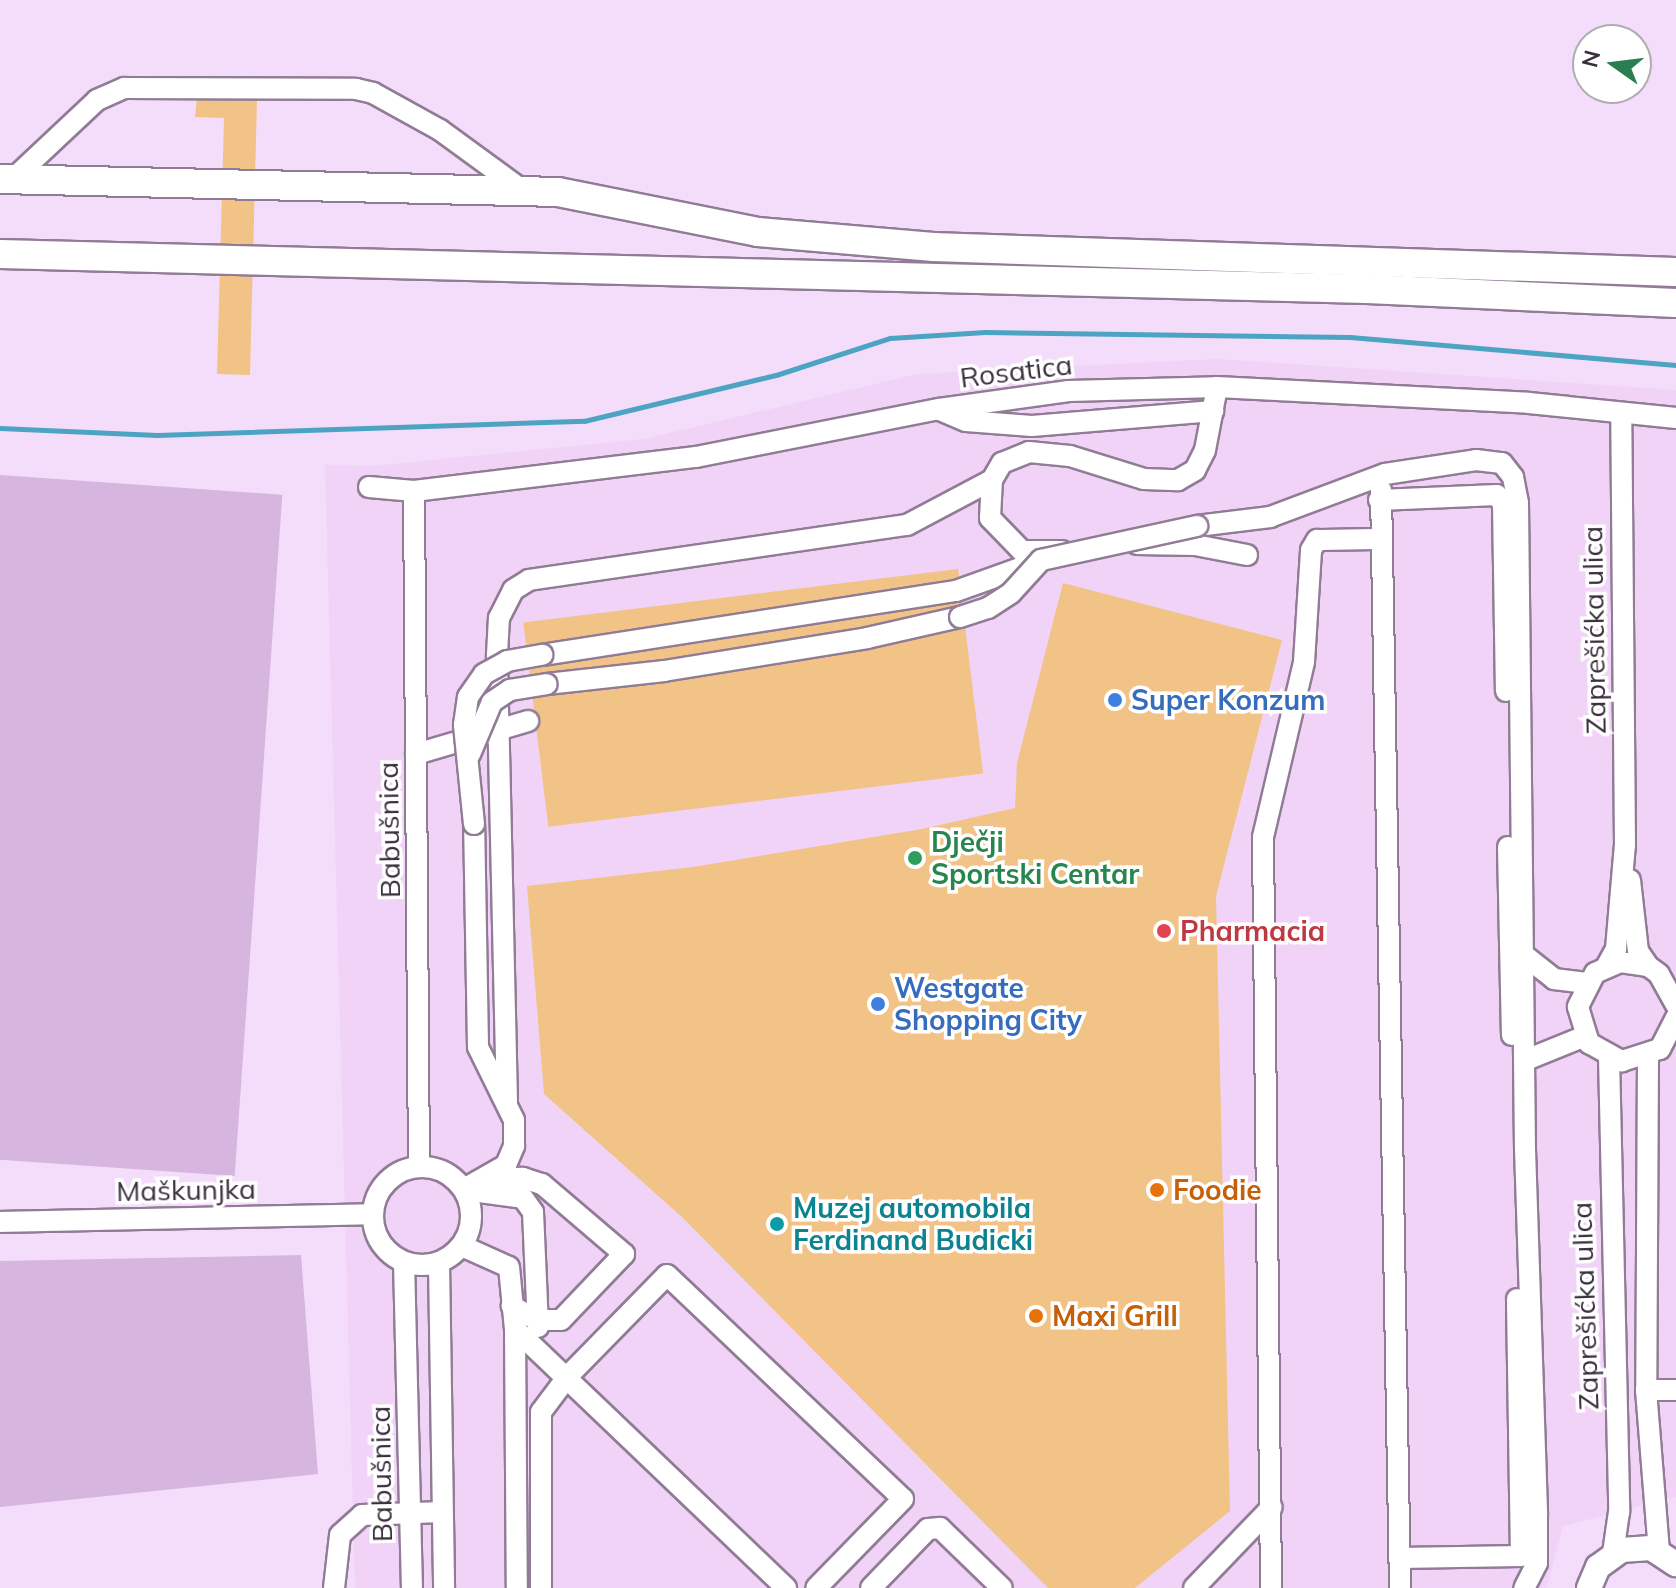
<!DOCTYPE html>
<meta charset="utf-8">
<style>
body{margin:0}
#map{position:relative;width:1676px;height:1588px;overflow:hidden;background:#f4ddfa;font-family:Mulish,sans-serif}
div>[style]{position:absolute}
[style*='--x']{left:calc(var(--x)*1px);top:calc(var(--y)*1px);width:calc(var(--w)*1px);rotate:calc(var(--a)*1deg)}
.built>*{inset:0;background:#f0d3f7}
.green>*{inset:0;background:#d6b6de;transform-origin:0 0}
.stream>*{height:5px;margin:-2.5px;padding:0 2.5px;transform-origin:2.5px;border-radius:2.5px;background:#4da4c2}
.building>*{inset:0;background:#f2c386;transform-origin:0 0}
.roads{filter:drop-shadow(2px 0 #917c96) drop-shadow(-2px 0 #917c96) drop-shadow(0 2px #917c96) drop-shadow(0 -2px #917c96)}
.minor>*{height:20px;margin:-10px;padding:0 10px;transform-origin:10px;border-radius:10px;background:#fff}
.minor>.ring{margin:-10px;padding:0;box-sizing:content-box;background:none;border:20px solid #fff;border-radius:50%}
.major>*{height:24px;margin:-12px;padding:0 12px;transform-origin:12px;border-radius:12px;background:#fff}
.highway>*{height:28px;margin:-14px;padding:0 14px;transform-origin:14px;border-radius:14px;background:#fff}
.bridges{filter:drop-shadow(2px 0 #917c96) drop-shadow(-2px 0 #917c96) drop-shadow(0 2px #917c96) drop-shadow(0 -2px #917c96)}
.minor-bridge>*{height:20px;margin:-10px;padding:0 10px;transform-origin:10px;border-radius:10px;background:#fff}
.dots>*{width:22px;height:22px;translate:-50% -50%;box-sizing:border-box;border:4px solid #fff;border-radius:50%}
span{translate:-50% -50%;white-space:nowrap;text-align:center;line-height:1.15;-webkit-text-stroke:7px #fff;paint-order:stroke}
.street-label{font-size:28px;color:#3a303c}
.shop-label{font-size:28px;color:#366cbe;font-weight:700}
.left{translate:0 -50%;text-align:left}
.leisure-label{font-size:28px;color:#27864d;font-weight:700}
.health-label{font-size:28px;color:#be3a42;font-weight:700}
.food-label{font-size:28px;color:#c56008;font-weight:700}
.culture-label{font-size:28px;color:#0d838f;font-weight:700}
.north{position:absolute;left:1572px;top:24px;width:80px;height:80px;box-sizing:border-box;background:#fff;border:2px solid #b0acb1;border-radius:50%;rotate:284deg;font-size:22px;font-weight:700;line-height:32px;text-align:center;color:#3a303c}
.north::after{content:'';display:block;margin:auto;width:28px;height:36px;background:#2a7e51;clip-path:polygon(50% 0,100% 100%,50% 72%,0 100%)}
</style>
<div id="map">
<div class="built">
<i style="clip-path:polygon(1217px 359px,1676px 390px,1676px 1497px,1563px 1526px,1547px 1588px,355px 1588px,325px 465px,373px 466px,644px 439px,917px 374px)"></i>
</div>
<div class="green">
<i style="left:0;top:475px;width:283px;height:683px;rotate:4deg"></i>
<i style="clip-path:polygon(301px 1255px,318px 1474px,0 1507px,0 1261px)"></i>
</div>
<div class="stream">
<i style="--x:0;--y:428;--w:157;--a:2.6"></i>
<i style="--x:157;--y:435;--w:427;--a:-1.9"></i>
<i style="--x:584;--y:421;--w:197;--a:-13.5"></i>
<i style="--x:776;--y:375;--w:120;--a:-18"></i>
<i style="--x:890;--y:338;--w:95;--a:-3.6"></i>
<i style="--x:985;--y:332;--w:365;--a:0.8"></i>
<i style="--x:1350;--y:337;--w:327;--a:4.9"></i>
</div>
<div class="building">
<i style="clip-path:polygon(197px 97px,257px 99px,250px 375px,217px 374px,224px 118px,195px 117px)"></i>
<i style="left:958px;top:569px;width:206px;height:438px;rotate:83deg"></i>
<i style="clip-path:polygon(1063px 583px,1282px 640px,1216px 896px,1230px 1511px,1135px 1588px,1048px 1588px,683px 1218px,544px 1094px,527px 886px,693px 867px,922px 829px,1015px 808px,1017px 763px)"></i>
</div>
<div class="roads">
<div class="minor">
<i style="--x:13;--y:179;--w:115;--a:-43.2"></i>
<i style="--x:97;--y:100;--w:30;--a:-24"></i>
<i style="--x:124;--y:88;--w:232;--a:0.2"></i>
<i style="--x:356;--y:89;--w:17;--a:13"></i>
<i style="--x:373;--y:93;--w:77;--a:28.9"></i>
<i style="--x:440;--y:130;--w:105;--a:36.1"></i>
<i style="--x:940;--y:410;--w:28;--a:23"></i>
<i style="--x:966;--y:421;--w:66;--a:4.3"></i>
<i style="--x:1032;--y:426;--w:182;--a:-4.7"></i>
<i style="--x:369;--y:487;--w:45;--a:5.1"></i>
<i style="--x:414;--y:491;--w:284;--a:-6.9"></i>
<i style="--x:696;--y:457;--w:248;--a:-11.2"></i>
<i style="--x:939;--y:409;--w:131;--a:-7.9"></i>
<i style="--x:1069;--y:391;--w:148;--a:-1.5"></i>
<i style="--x:1217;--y:387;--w:312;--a:2.9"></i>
<i style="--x:1529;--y:403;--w:148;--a:5.8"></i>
<i style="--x:1381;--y:490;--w:1098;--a:89.01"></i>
<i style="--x:414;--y:491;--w:676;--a:89.58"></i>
<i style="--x:1379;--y:500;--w:118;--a:-2.4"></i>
<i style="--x:1497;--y:495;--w:11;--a:56"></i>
<i style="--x:1503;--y:504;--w:187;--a:89.1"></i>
<i style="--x:1197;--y:526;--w:74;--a:-7"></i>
<i style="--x:1270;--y:517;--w:123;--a:-20.5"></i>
<i style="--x:1385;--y:474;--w:92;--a:-8.7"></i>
<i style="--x:1476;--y:460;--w:26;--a:7"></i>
<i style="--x:1502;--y:463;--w:18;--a:52"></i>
<i style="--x:1513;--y:477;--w:26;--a:79"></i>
<i style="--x:1518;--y:503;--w:646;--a:89.38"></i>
<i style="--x:1525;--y:1149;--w:367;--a:88.1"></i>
<i style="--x:1537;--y:1516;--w:47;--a:90"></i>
<i style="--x:1537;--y:1563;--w:28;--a:117"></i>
<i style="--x:1137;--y:544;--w:58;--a:1"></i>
<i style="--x:1195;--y:545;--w:53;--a:10.9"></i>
<i style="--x:1062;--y:551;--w:40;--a:180"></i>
<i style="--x:1022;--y:551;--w:46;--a:-134.1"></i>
<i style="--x:990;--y:518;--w:38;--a:-87"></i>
<i style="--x:992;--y:480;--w:20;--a:-60"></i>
<i style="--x:1002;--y:463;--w:29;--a:-22"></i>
<i style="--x:1029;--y:452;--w:41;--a:5.6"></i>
<i style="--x:1070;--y:456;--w:77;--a:17.3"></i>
<i style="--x:1144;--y:479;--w:34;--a:2"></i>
<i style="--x:1178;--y:480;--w:20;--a:-30"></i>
<i style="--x:1195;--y:470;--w:22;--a:-63"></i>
<i style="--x:1205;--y:450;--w:64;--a:-79.2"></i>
<i style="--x:542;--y:655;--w:419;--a:-8.8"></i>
<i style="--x:956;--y:591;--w:86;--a:-19.7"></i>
<i style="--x:547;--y:684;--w:118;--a:-6.3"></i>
<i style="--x:664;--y:671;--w:206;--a:-9.2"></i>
<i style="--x:867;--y:638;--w:95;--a:-12.7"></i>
<i style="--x:416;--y:754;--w:117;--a:-16.4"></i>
<i style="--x:1508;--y:847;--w:188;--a:88.8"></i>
<i style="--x:1630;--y:880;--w:71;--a:83.6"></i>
<i style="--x:1638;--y:951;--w:18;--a:56"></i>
<i style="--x:1525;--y:956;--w:37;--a:38"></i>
<i style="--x:1554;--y:979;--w:33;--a:7"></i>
<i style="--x:1606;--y:967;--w:21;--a:-61"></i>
<i style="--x:1616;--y:949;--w:104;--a:-85.1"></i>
<i style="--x:1625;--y:845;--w:431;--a:-90.5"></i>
<i style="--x:1676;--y:1005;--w:35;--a:-119"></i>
<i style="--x:1659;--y:974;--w:14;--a:-144"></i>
<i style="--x:1648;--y:966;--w:28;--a:-172"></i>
<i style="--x:1620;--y:962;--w:27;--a:156"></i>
<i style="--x:1595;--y:973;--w:38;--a:117"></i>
<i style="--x:1578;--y:1007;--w:38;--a:73"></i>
<i style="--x:1589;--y:1043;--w:38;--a:29"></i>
<i style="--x:1622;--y:1061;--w:40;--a:-18"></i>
<i style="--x:1660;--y:1049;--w:36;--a:-63"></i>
<i style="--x:1648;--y:1056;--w:334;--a:90.3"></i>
<i style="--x:1646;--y:1390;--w:162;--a:85.4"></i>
<i style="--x:1609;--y:1057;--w:455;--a:88.7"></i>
<i style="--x:1619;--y:1512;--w:41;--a:98.3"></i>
<i style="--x:1526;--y:1060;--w:64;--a:-22.1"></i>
<i style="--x:507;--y:1102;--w:447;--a:-91.3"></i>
<i style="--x:497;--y:655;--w:37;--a:-87"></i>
<i style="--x:499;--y:618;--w:31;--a:-63"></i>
<i style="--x:513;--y:590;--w:19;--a:-32"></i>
<i style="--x:529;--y:580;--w:382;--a:-8.3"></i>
<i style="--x:907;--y:525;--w:96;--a:-27.9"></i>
<i class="ring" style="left:373px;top:1167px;width:78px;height:78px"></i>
<i style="--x:485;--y:1179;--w:38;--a:-2"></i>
<i style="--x:523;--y:1178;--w:20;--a:18"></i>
<i style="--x:542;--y:1184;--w:108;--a:40.5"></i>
<i style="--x:624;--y:1254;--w:91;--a:133.7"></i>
<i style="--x:561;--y:1320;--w:24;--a:180"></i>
<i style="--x:537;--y:1320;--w:29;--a:-151"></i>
<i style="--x:464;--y:1189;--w:48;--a:-29.7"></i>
<i style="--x:506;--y:1165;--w:21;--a:-67"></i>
<i style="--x:514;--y:1146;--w:26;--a:-90"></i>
<i style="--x:514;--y:1120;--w:81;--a:-116.3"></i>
<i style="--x:478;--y:1047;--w:223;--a:-91"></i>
<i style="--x:472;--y:1191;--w:51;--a:7.8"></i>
<i style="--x:523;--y:1198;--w:17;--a:54"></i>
<i style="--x:533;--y:1212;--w:115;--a:87.5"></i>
<i style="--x:0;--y:1222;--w:373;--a:-1.2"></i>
<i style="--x:462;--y:1246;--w:51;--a:24.1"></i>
<i style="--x:509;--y:1267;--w:62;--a:84.5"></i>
<i style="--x:515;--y:1329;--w:259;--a:89.6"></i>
<i style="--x:404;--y:1262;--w:326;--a:88.6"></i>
<i style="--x:439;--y:1263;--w:325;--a:89.1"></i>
<i style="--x:515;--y:1329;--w:375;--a:43.7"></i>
<i style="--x:1646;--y:1390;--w:30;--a:0"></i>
<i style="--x:1399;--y:1558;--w:122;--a:-0.9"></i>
<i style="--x:1521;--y:1556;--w:257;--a:-90.9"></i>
<i style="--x:334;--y:1588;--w:53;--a:-83.5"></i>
<i style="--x:340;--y:1535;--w:30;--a:-42"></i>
<i style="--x:362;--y:1515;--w:80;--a:-2.1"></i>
<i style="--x:541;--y:1588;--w:176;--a:-90"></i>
<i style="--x:541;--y:1412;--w:45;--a:-53.1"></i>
<i style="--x:568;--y:1376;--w:141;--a:-45.6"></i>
<i style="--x:667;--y:1275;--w:325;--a:43.5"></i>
<i style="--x:903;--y:1499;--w:124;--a:134.3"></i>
<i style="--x:871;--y:1588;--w:82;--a:-46"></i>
<i style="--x:928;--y:1529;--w:12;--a:-5"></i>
<i style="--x:940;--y:1528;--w:86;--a:44.1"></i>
<i style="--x:1194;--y:1588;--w:112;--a:-46.1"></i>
<i style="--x:1271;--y:1588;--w:751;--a:-90.61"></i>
<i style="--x:1263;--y:837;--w:180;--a:-76.8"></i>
<i style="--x:1304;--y:662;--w:112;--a:-86.4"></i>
<i style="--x:1311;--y:550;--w:12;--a:-59"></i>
<i style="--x:1317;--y:540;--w:62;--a:-0.9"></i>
</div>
<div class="major">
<i style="--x:1589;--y:1588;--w:23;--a:-67"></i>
<i style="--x:1598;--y:1567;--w:29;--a:-36"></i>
<i style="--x:1621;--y:1550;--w:30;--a:-4"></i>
<i style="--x:1651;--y:1548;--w:30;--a:33"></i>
</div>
<div class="highway">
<i style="--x:0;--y:179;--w:558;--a:1.33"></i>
<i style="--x:558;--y:192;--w:204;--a:11.3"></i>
<i style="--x:758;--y:232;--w:176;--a:4.9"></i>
<i style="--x:933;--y:247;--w:743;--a:1.93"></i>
<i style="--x:0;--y:254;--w:1367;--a:1.47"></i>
<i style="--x:1367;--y:289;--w:309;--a:2.6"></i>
</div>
</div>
<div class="bridges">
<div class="minor-bridge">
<i style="--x:960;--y:617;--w:29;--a:-18"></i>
<i style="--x:988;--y:608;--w:27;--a:-33"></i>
<i style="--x:1011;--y:593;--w:45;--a:-47.7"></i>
<i style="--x:1041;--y:560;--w:160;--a:-12.3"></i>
<i style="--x:470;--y:754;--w:56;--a:-67.1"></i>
<i style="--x:492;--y:702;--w:22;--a:-34"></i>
<i style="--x:510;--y:690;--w:37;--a:-9"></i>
<i style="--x:474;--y:824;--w:100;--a:-95.8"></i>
<i style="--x:464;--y:725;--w:28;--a:-82"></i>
<i style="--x:468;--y:697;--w:28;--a:-55"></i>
<i style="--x:484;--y:674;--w:26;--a:-29"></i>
<i style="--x:507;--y:661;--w:36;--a:-10"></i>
</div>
</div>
<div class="dots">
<i style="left:1115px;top:700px;background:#3f7fe0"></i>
<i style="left:915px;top:858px;background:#2e9e5b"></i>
<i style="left:1164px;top:931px;background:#e0444e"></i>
<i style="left:878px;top:1004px;background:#3f7fe0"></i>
<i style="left:1157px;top:1190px;background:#e8710a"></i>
<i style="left:777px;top:1224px;background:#0f9aa8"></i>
<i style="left:1036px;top:1316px;background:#e8710a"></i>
</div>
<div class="street-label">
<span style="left:1016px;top:371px;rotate:-7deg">Rosatica</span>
<span style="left:1594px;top:630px;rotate:-91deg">Zaprešićka ulica</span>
<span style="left:389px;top:830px;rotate:-91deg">Babušnica</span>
<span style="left:186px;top:1190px;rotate:-1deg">Maškunjka</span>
<span style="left:1585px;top:1306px;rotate:-92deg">Zaprešićka ulica</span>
<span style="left:381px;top:1474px;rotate:-91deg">Babušnica</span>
</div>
<div class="shop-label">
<span class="left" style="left:1131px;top:700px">Super Konzum</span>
<span class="left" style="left:894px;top:1004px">Westgate<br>Shopping City</span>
</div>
<div class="leisure-label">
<span class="left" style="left:931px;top:858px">Dječji<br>Sportski Centar</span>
</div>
<div class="health-label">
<span class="left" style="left:1180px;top:931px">Pharmacia</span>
</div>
<div class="food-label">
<span class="left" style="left:1173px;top:1190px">Foodie</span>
<span class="left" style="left:1052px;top:1316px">Maxi Grill</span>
</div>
<div class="culture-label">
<span class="left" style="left:793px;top:1224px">Muzej automobila<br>Ferdinand Budicki</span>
</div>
<div class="north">N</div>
</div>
